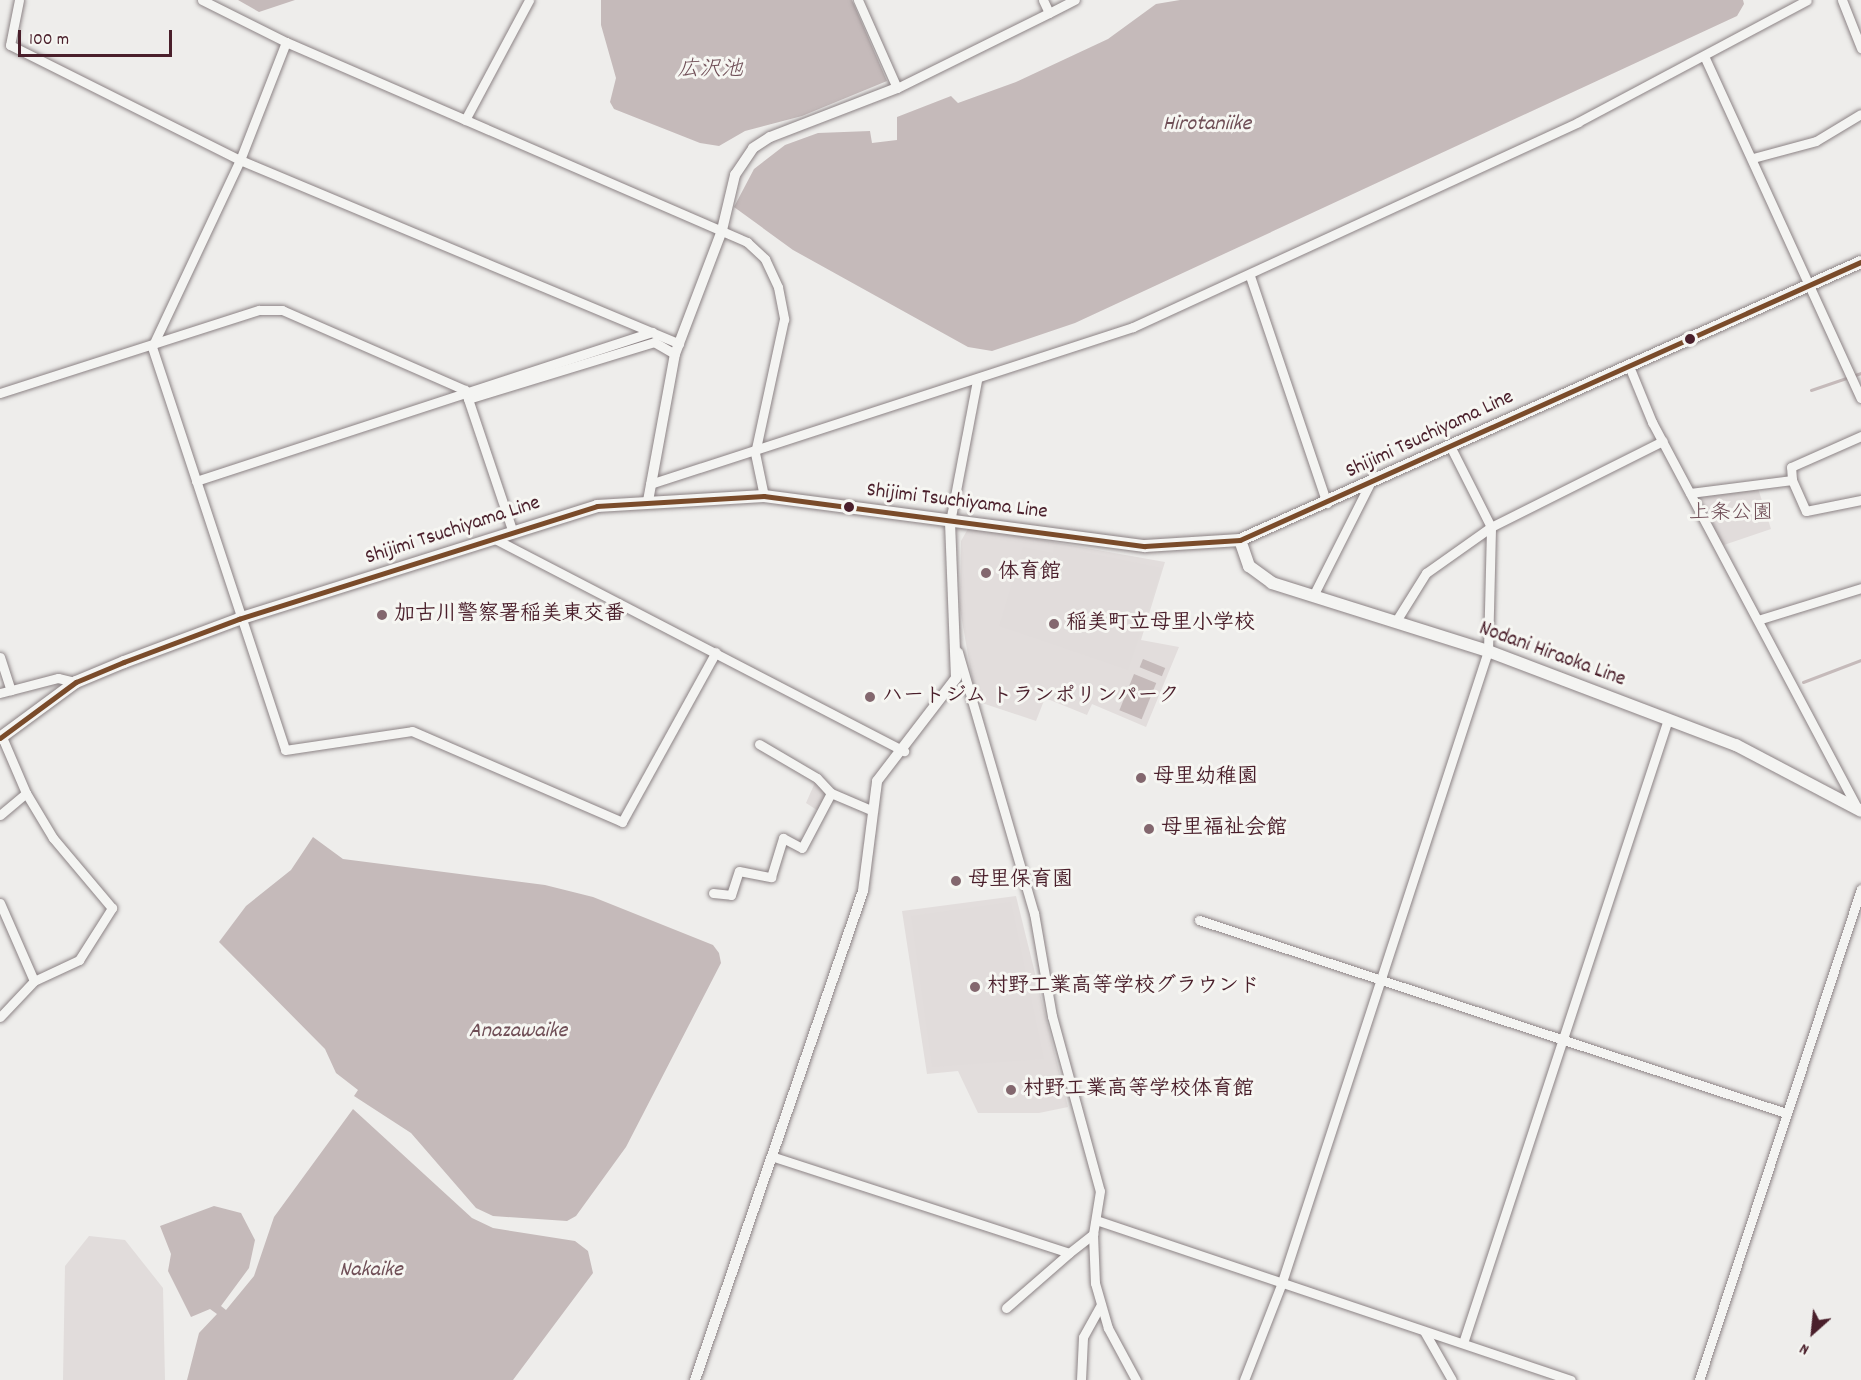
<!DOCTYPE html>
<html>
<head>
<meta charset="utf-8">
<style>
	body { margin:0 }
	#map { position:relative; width:1861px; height:1380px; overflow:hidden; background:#eeedeb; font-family:Dekko,"Klee One",sans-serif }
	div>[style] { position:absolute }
	.built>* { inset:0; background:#e2dddc }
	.green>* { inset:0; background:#e1dcdb }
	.water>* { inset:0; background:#c5baba; transform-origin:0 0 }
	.stream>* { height:3px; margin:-1.5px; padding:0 1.5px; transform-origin:1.5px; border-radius:1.5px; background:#c5baba }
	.roads { filter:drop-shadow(0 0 2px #8c8385) drop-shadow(0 0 2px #8c8385) }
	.minor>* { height:9px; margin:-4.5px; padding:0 4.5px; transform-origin:4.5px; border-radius:4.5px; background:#f4f4f2 }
	.tertiary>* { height:10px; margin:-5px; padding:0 5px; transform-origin:5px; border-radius:5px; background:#f4f4f2 }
	.secondary>* { height:12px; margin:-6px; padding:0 6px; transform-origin:6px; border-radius:6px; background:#f4f4f2 }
	.bus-1>* { height:4.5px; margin:-2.25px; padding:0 2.25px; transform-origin:2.25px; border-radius:2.25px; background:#7a4b2a }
	.dots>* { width:16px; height:16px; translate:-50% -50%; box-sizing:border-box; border:3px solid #f6f6f2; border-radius:50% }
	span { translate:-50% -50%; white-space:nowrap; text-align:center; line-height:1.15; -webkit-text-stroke:6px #f6f6f2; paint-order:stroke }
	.street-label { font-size:21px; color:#4a1f2b }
	.park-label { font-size:21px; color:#6d4b54 }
	.poi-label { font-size:21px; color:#4a1f2b; font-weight:700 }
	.left { translate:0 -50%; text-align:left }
	.water-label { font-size:22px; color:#6f4e56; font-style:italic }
	.north { position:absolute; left:1783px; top:1302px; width:60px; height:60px; -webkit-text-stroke:4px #f6f6f2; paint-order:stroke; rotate:207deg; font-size:16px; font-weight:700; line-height:24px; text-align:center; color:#4a1f2b }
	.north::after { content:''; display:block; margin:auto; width:21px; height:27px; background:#4a1f2b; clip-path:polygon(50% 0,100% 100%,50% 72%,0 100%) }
	.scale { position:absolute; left:18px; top:30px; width:154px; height:27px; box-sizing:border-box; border:3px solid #4a1f2b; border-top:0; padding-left:8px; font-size:18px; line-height:21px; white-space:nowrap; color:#4a1f2b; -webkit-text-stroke:4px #f6f6f2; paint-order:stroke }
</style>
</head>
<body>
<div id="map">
	<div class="built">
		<i style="clip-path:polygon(969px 527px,1165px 562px,1141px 640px,1179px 647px,1146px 727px,1092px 704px,1087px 715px,1045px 698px,1036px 721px,976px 701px,960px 609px,961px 541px)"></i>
		<i style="clip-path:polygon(1016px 896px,1068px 1107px,1039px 1113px,978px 1113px,958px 1071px,927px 1074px,902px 911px)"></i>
	</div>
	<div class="green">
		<i style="clip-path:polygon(1756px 482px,1771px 529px,1718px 547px,1690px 493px)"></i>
		<i style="clip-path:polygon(1054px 546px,1162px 568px,1128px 670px,999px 626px,1023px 547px,1053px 553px)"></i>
		<i style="clip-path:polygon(817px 778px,831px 793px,820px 812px,806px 803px)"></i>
		<i style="clip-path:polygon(1011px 902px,1044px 1059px,932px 1067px,911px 916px)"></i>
		<i style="clip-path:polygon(89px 1236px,125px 1240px,163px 1288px,165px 1380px,63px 1380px,65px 1266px)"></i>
	</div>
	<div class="water">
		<i style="clip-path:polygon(238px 0,295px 0,259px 12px)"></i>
		<i style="clip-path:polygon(601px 0,852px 0,887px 81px,802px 116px,745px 131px,719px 146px,700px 143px,614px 109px,610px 102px,616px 78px,601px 25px)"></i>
		<i style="clip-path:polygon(1180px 0,1743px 0,1744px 4px,1737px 16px,1075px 323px,992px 351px,968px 347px,793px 250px,734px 207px,754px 169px,785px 145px,818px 133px,870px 131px,872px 143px,897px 140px,897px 117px,951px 96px,958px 103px,1016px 82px,1108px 39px,1156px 4px)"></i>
		<i style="left:1143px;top:659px;width:24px;height:9px;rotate:22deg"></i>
		<i style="left:1134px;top:674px;width:24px;height:39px;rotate:22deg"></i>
		<i style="clip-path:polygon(313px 837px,343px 859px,545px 885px,593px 897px,713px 945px,719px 953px,721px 963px,626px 1147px,576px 1216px,567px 1221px,493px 1216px,476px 1208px,411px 1133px,354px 1096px,358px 1090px,336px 1073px,325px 1049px,219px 942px,246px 906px,291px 870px)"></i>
		<i style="clip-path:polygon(353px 1109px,472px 1218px,493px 1228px,575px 1241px,588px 1251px,593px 1273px,513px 1380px,187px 1380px,199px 1333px,217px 1314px,210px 1309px,191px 1317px,168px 1271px,171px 1254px,160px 1226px,214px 1206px,241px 1213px,255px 1240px,249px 1268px,221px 1306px,226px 1310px,254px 1276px,274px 1217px)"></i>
	</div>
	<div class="stream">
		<i style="left:1811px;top:390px;width:53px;rotate:-18.8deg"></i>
		<i style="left:1803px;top:682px;width:62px;rotate:-20.8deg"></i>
	</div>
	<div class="roads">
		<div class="minor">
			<i style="left:19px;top:0;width:46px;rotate:101.3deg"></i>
			<i style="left:10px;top:45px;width:257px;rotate:26.6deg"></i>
			<i style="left:240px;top:160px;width:476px;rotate:22.7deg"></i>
			<i style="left:202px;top:0;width:94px;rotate:26.6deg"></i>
			<i style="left:286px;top:42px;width:503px;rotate:23.45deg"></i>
			<i style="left:747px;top:242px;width:25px;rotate:43deg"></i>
			<i style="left:765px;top:259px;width:31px;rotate:65deg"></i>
			<i style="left:778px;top:287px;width:33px;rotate:79deg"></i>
			<i style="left:784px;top:319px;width:137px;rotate:102.2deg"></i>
			<i style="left:755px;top:453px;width:44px;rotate:78.2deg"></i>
			<i style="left:858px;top:0;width:96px;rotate:66.1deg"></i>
			<i style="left:897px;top:88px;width:169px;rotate:-26.3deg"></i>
			<i style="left:1043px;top:0;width:14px;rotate:65deg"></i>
			<i style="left:1049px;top:13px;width:29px;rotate:-27deg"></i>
			<i style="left:1842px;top:0;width:52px;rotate:68.4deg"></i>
			<i style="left:286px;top:42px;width:127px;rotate:111.3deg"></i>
			<i style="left:240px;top:160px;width:207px;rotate:115.2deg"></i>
			<i style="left:152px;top:347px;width:424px;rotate:71.7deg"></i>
			<i style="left:285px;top:750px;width:128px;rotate:-8.5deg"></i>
			<i style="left:412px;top:731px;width:229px;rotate:23.4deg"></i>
			<i style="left:622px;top:822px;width:194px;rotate:-61.1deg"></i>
			<i style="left:1705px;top:58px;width:374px;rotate:65.4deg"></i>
			<i style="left:465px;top:120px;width:136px;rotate:-61.9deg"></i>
			<i style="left:1753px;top:158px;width:65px;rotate:-15.1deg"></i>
			<i style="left:1816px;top:141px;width:52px;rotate:-31deg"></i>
			<i style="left:1250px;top:276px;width:240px;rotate:71.3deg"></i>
			<i style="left:1629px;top:366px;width:61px;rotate:67.7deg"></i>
			<i style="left:1652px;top:422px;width:437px;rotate:62deg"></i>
			<i style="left:0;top:393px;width:272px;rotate:-17.8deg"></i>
			<i style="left:259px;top:310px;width:23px"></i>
			<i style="left:282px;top:310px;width:200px;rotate:23.6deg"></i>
			<i style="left:465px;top:390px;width:151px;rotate:71.4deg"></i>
			<i style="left:468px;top:399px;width:195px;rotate:-17deg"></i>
			<i style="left:654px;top:342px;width:24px;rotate:30deg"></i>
			<i style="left:1792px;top:480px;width:13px;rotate:-94deg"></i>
			<i style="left:1791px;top:467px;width:77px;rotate:-23.9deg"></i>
			<i style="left:196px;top:481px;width:480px;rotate:-18.1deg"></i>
			<i style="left:650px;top:484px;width:508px;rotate:-18.01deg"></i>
			<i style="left:1133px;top:327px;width:490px;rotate:-24.7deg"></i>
			<i style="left:1578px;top:122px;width:259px;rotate:-28deg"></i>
			<i style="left:1690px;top:493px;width:103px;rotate:-7.3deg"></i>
			<i style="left:1792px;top:480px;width:34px;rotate:66deg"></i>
			<i style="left:1806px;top:511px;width:56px;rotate:-11.3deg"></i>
			<i style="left:950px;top:522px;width:144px;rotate:-79.2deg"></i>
			<i style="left:495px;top:539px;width:461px;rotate:27.4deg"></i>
			<i style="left:1313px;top:596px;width:124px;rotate:-63.2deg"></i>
			<i style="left:1761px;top:619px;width:105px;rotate:-17.2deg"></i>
			<i style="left:1396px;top:621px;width:57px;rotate:-58deg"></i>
			<i style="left:1426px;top:573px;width:80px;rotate:-35.3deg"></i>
			<i style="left:1491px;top:527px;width:192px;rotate:-26.6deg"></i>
			<i style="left:958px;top:652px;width:272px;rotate:73.8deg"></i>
			<i style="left:1034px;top:913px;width:105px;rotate:80.1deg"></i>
			<i style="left:1052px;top:1016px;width:181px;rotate:74.7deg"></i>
			<i style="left:1100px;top:1191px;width:44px;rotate:99.2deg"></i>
			<i style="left:1093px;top:1234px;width:49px;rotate:87.7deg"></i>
			<i style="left:1095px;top:1283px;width:47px;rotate:73.9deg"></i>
			<i style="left:1108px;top:1328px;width:59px;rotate:61.7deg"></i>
			<i style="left:0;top:657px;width:35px;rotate:72deg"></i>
			<i style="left:0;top:693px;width:60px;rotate:-14.5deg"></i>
			<i style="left:58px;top:678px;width:18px;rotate:13deg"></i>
			<i style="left:759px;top:744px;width:67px;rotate:30.4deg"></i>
			<i style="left:817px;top:778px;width:21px;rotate:47deg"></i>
			<i style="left:831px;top:793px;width:43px;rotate:23deg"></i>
			<i style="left:0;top:815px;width:34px;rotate:-40deg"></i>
			<i style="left:26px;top:793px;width:61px;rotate:-113.2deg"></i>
			<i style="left:713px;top:893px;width:18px;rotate:6deg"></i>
			<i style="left:731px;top:895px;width:25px;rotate:-72deg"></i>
			<i style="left:739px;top:871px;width:33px;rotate:11deg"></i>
			<i style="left:771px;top:877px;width:41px;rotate:-72.9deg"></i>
			<i style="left:783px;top:838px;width:21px;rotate:28deg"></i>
			<i style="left:802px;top:848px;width:62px;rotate:-62.2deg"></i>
			<i style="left:0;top:903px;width:85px;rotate:66.4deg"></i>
			<i style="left:1199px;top:920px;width:618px;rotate:18.2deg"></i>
			<i style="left:0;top:1017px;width:50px;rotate:-46.6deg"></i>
			<i style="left:34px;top:981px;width:50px;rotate:-25deg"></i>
			<i style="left:79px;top:960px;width:62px;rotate:-57.6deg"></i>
			<i style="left:112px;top:908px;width:92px;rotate:-130.1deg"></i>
			<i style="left:53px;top:838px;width:52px;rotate:-121deg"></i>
			<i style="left:771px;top:1156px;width:313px;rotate:18deg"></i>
			<i style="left:1069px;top:1253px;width:31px;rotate:-38deg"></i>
			<i style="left:1096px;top:1220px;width:501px;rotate:18.62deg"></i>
			<i style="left:1006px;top:1308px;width:84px;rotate:-41.1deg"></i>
			<i style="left:1424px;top:1331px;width:56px;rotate:60.3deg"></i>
			<i style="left:1463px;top:1343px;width:657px;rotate:-71.81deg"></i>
			<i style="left:1081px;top:1380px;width:43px;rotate:-87.3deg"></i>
			<i style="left:1083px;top:1337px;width:37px;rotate:-61deg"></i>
			<i style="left:1244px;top:1380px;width:102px;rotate:-68.7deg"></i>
			<i style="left:1281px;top:1285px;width:667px;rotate:-71.92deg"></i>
			<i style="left:1488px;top:651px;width:124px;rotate:-88.6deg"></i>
			<i style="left:1491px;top:527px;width:91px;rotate:-116.8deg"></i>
			<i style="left:1699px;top:1380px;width:517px;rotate:-71.74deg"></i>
		</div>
		<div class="tertiary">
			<i style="left:648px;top:501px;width:149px;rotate:-79.6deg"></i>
			<i style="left:675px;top:354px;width:133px;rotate:-69.2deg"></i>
			<i style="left:722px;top:230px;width:57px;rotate:-76.7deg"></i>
			<i style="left:735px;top:175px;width:32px;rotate:-56deg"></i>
			<i style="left:753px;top:148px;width:20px;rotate:-33deg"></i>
			<i style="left:770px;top:137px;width:136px;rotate:-21.1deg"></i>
			<i style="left:695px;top:1380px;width:517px;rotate:-71.04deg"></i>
			<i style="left:863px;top:891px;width:111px;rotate:-82.7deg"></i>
			<i style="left:877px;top:781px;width:130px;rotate:-52.5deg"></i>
			<i style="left:956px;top:678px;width:156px;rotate:-92.2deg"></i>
		</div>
		<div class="secondary">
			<i style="left:1240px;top:540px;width:28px;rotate:71deg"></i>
			<i style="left:1249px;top:566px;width:29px;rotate:36deg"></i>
			<i style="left:1272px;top:583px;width:226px;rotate:17.5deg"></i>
			<i style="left:1488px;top:651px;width:265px;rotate:20.8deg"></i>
			<i style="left:1736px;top:745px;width:141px;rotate:27.8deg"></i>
			<i style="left:0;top:738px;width:94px;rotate:-36.4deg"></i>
			<i style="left:76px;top:682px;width:52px;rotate:-22.6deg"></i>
			<i style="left:124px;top:662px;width:123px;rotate:-20.5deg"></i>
			<i style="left:239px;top:619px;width:375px;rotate:-17.5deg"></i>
			<i style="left:597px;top:506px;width:167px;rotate:-3.4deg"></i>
			<i style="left:764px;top:496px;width:384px;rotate:7.5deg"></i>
			<i style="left:1145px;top:546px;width:95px;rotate:-3.6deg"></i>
			<i style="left:1240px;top:540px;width:680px;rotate:-24.12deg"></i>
		</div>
	</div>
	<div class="bus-1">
		<i style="left:0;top:738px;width:94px;rotate:-36.4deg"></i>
		<i style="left:76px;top:682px;width:52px;rotate:-22.6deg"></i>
		<i style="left:124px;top:662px;width:123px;rotate:-20.5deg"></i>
		<i style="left:239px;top:619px;width:375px;rotate:-17.5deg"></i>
		<i style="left:597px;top:506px;width:167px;rotate:-3.4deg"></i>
		<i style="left:764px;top:496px;width:384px;rotate:7.5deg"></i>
		<i style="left:1145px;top:546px;width:95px;rotate:-3.6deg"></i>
		<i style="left:1240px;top:540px;width:680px;rotate:-24.12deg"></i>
	</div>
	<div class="dots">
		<i style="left:1690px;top:339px;background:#4a1f2b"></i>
		<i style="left:849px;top:507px;background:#4a1f2b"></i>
		<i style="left:986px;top:573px;background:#83676e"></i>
		<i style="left:382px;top:615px;background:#83676e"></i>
		<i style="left:1054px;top:624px;background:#83676e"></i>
		<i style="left:870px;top:697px;background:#83676e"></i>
		<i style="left:1141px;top:778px;background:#83676e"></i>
		<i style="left:1149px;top:829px;background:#83676e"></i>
		<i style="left:956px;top:881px;background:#83676e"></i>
		<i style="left:975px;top:987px;background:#83676e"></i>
		<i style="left:1011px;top:1090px;background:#83676e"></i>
	</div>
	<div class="street-label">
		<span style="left:1430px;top:435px;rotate:-25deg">Shijimi Tsuchiyama Line</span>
		<span style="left:957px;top:502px;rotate:7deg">Shijimi Tsuchiyama Line</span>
		<span style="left:453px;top:531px;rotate:-18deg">Shijimi Tsuchiyama Line</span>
		<span style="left:1552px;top:655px;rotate:20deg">Nodani Hiraoka Line</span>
	</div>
	<div class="park-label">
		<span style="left:1731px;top:514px">上条公園</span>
	</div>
	<div class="poi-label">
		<span class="left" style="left:998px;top:573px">体育館</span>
		<span class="left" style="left:394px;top:615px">加古川警察署稲美東交番</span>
		<span class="left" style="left:1066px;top:624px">稲美町立母里小学校</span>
		<span class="left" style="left:882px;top:697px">ハートジム トランポリンパーク</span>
		<span class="left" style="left:1153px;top:778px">母里幼稚園</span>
		<span class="left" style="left:1161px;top:829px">母里福祉会館</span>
		<span class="left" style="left:968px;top:881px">母里保育園</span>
		<span class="left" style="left:987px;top:987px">村野工業高等学校グラウンド</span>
		<span class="left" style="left:1023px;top:1090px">村野工業高等学校体育館</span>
	</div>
	<div class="water-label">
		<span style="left:710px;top:71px">広沢池</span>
		<span style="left:1207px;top:125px">Hirotaniike</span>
		<span style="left:518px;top:1032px">Anazawaike</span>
		<span style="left:371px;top:1271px">Nakaike</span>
	</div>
	<div class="north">N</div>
	<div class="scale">100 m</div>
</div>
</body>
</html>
